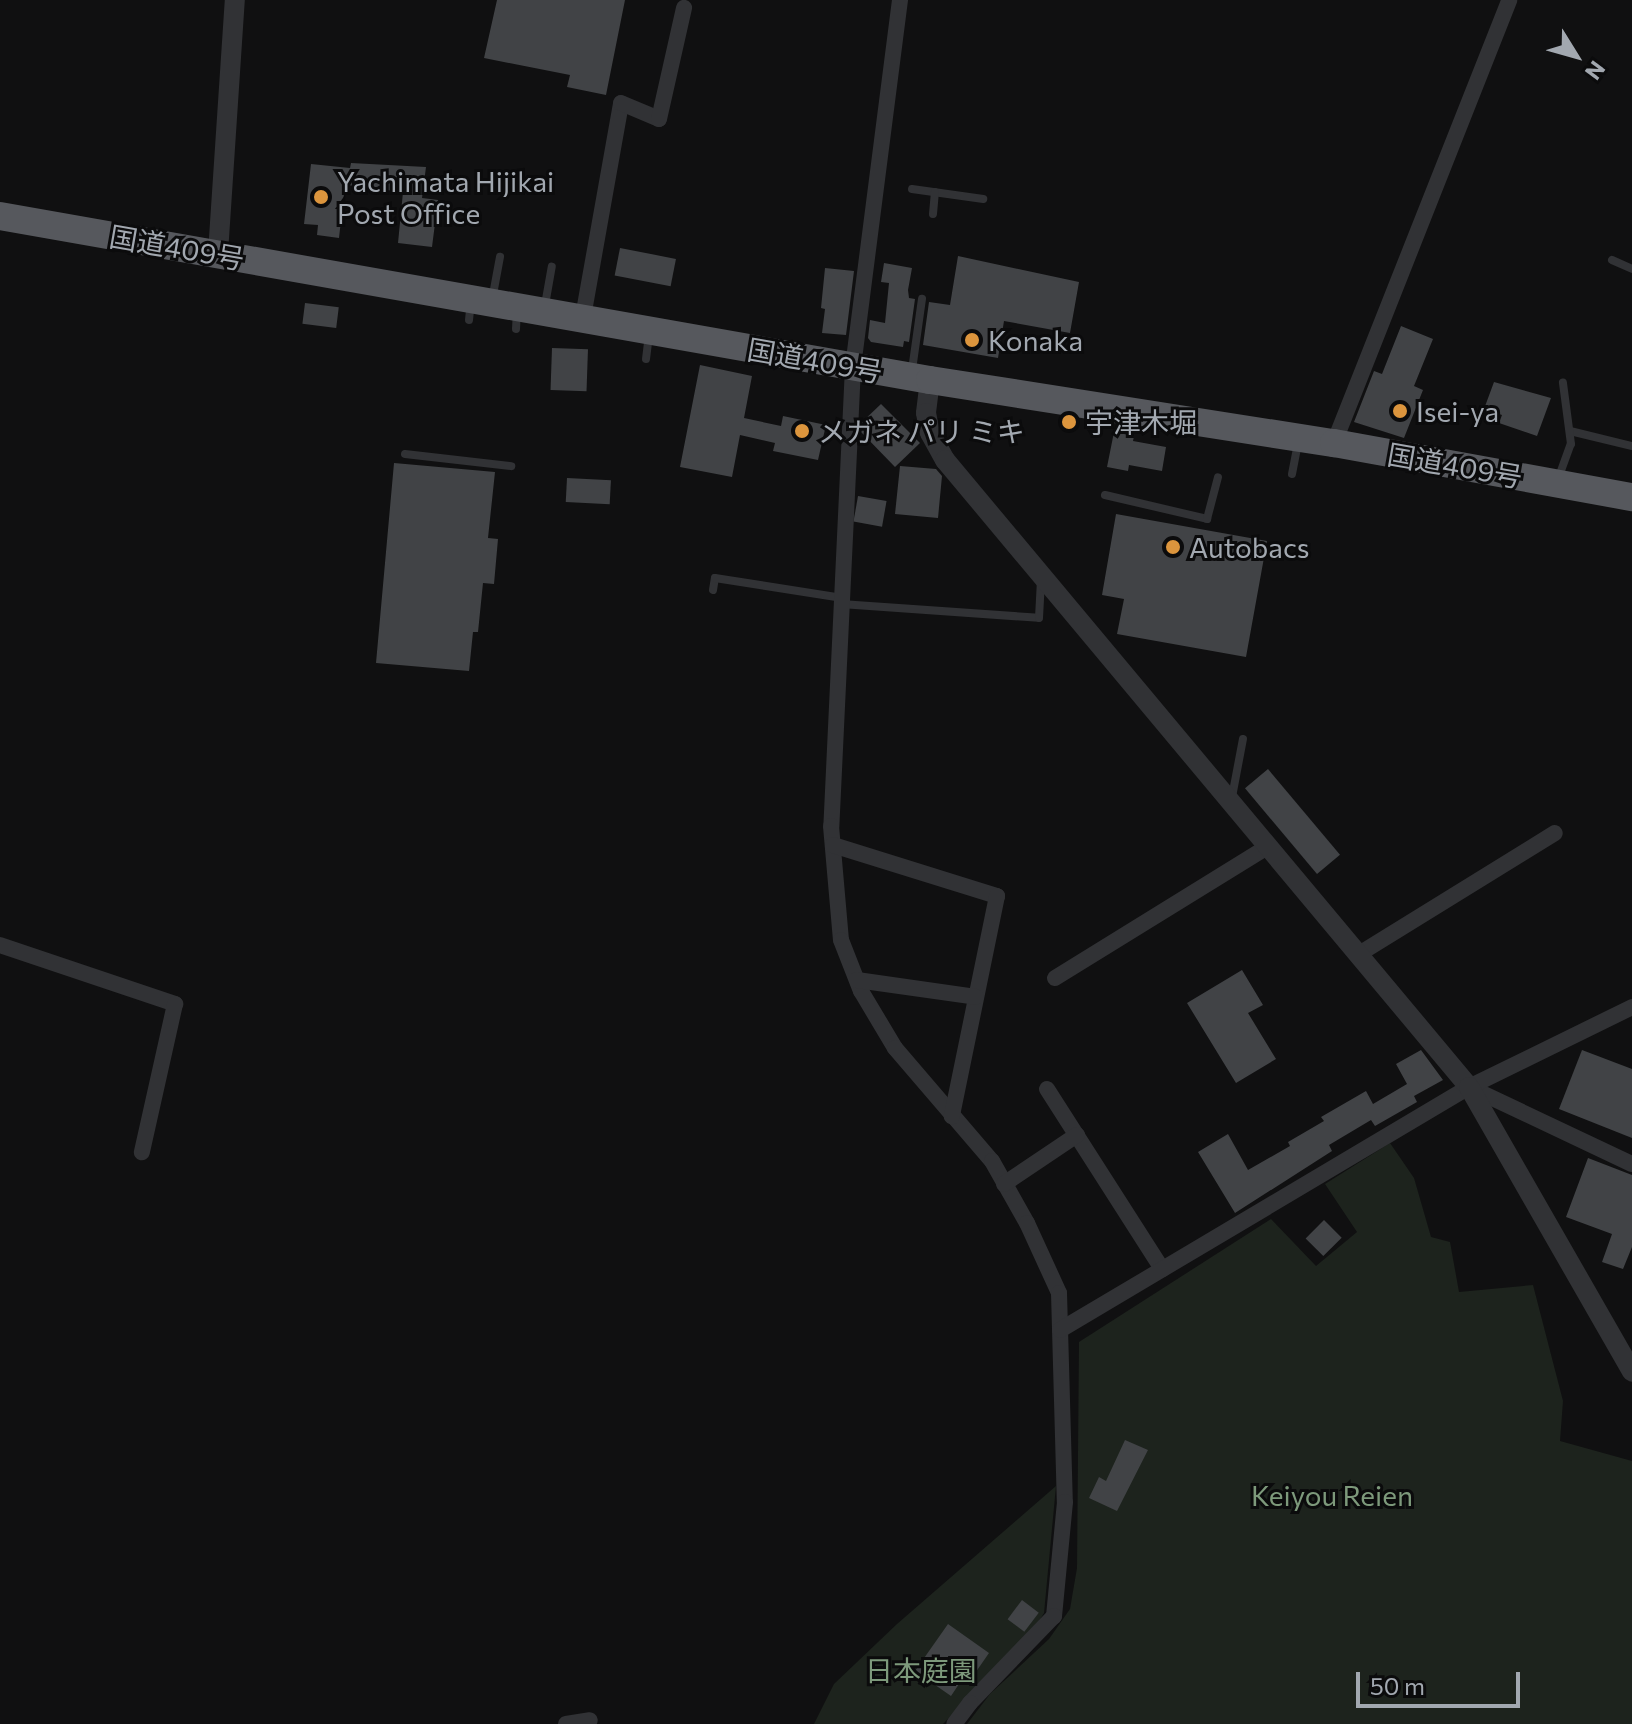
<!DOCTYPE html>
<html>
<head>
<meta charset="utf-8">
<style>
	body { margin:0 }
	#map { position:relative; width:1632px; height:1724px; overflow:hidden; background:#101011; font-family:Commissioner,"Noto Sans JP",sans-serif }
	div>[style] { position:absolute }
	.green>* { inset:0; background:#1d231d }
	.building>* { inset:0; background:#414346; transform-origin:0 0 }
	.service>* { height:8px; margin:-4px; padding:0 4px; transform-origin:4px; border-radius:4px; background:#313235 }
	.minor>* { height:16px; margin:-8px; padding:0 8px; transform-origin:8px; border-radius:8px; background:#313235 }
	.tertiary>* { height:20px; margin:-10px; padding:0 10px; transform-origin:10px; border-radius:10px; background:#313235 }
	.trunk>* { height:28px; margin:-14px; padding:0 14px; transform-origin:14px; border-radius:14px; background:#56585d }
	.dots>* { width:22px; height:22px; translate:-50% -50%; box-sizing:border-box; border:4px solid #0b0b0c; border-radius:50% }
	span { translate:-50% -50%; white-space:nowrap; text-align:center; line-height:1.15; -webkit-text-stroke:6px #0b0b0c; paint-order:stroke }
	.poi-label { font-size:28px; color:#a2a8b0 }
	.left { translate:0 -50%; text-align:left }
	.street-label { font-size:28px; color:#a2a8b0 }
	.park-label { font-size:28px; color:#7d997b }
	.north { position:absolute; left:1536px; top:16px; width:80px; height:80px; -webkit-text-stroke:6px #0b0b0c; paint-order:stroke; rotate:127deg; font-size:22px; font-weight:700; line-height:32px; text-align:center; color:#a2a8b0 }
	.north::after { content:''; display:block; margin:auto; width:28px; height:36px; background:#a2a8b0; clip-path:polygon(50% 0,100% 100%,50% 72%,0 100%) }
	.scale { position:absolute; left:1356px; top:1672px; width:164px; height:36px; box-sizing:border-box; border:4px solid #a2a8b0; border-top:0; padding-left:10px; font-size:24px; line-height:28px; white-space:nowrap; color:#a2a8b0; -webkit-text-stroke:6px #0b0b0c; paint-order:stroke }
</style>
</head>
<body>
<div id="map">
	<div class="green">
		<i style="clip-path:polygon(1390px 1143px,1414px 1178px,1431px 1237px,1450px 1242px,1459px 1292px,1533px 1285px,1563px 1401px,1560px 1441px,1632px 1461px,1632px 1724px,967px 1724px,990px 1694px,1049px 1639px,1070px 1609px,1077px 1568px,1079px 1342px,1271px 1219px,1316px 1266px,1357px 1232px,1325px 1184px)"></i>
		<i style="clip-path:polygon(1056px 1486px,1044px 1613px,1032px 1632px,943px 1724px,814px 1724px,834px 1684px,897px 1624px)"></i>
	</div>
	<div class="building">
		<i style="clip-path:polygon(497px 0,625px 0,606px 95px,567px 87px,570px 75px,484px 58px)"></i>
		<i style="clip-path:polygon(351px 163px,426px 167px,422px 198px,438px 200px,432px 247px,398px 243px,403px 192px,345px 185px,339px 238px,317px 235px,318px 225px,304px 224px,311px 164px,350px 168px)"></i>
		<i style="left:620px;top:248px;width:57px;height:28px;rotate:11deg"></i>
		<i style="clip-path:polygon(958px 256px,1079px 282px,1070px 333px,1004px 321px,998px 358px,923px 345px,929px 302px,950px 305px)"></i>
		<i style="clip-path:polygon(884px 263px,912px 268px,908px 290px,909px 298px,915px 299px,909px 342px,904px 341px,903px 347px,871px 342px,868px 338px,870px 320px,885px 323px,889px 283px,881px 282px)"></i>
		<i style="clip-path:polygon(825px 268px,854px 271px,846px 335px,822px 333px,825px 309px,821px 308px)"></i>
		<i style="left:305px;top:303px;width:34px;height:21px;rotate:7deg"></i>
		<i style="clip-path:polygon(1401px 326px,1433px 339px,1414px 386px,1423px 390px,1404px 438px,1354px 422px,1374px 371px,1382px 374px)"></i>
		<i style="left:552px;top:348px;width:36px;height:42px;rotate:2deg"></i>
		<i style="clip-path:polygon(700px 365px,752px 376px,744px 418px,781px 426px,783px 416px,826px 425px,818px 460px,773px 451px,775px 443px,740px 435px,732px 477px,680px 467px)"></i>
		<i style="clip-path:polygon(1494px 382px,1551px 398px,1537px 436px,1499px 423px,1502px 415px,1484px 409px)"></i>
		<i style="clip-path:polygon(881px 404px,920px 443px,895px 467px,861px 432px,861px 423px)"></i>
		<i style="clip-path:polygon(1114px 432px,1134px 436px,1133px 441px,1166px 447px,1162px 471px,1129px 465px,1128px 471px,1107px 467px)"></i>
		<i style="clip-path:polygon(394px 463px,495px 472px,488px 538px,498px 539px,494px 584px,483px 583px,478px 632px,473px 632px,469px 671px,376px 663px)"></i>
		<i style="clip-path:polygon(900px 466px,936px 469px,942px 476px,938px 518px,895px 514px)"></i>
		<i style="left:567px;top:478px;width:44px;height:24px;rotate:3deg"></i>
		<i style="left:858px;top:496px;width:29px;height:26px;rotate:10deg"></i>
		<i style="clip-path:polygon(1116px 514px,1267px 541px,1246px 657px,1117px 634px,1124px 599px,1102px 595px)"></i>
		<i style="left:1268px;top:769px;width:112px;height:30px;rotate:50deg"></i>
		<i style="clip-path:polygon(1242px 970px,1263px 1005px,1248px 1013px,1276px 1059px,1236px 1083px,1187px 1003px)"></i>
		<i style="clip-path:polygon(1421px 1050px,1443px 1080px,1414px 1096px,1417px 1102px,1375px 1126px,1371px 1120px,1329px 1145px,1332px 1151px,1235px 1213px,1198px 1152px,1228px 1134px,1248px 1170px,1290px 1146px,1288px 1142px,1324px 1121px,1321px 1117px,1366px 1091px,1373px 1104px,1407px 1084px,1396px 1064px)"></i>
		<i style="clip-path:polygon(1582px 1050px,1632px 1069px,1632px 1138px,1559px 1109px)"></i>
		<i style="clip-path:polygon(1588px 1158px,1632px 1175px,1632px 1247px,1623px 1269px,1602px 1262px,1612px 1234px,1566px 1217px)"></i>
		<i style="left:1324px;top:1220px;width:25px;height:26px;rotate:45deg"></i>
		<i style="clip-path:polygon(1125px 1440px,1148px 1450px,1117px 1511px,1089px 1498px,1099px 1477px,1106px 1481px)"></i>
		<i style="left:1022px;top:1600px;width:21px;height:24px;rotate:37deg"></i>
		<i style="clip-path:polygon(948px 1624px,989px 1653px,971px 1679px,965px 1675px,951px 1696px,915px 1671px)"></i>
	</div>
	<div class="service">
		<i style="left:912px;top:189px;width:72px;rotate:8deg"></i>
		<i style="left:933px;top:214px;width:22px;rotate:-85deg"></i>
		<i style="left:1612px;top:260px;width:22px;rotate:24deg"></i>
		<i style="left:492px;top:300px;width:44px;rotate:-79.5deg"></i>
		<i style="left:545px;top:305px;width:39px;rotate:-80deg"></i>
		<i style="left:469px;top:320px;width:18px;rotate:-84deg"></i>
		<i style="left:516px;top:329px;width:19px;rotate:-87deg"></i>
		<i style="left:646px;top:359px;width:25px;rotate:-83deg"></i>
		<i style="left:912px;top:370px;width:72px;rotate:-82deg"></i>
		<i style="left:1570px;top:431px;width:64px;rotate:13.6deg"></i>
		<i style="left:405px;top:454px;width:107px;rotate:6.5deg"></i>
		<i style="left:1292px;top:474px;width:33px;rotate:-79deg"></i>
		<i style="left:1558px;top:479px;width:37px;rotate:-70deg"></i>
		<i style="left:1571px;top:444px;width:62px;rotate:-97.5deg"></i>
		<i style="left:1105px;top:495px;width:105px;rotate:13.2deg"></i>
		<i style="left:1207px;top:519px;width:43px;rotate:-75.3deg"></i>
		<i style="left:713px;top:590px;width:12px;rotate:-81deg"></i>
		<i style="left:715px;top:578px;width:129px;rotate:8.9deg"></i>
		<i style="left:841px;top:604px;width:198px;rotate:4deg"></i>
		<i style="left:1039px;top:618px;width:36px;rotate:-87deg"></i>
		<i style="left:1232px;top:797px;width:59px;rotate:-79.3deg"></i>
	</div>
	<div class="minor">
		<i style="left:900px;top:0;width:370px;rotate:97.3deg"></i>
		<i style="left:853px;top:367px;width:460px;rotate:92.7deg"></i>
		<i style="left:831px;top:826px;width:114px;rotate:85deg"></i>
		<i style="left:841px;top:940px;width:55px;rotate:68.6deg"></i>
		<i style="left:861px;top:991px;width:66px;rotate:59.2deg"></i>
		<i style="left:895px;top:1048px;width:149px;rotate:49.4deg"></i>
		<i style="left:992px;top:1161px;width:71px;rotate:60.6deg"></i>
		<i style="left:1027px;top:1223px;width:77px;rotate:65.4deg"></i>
		<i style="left:1059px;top:1293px;width:209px;rotate:88.4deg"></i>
		<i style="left:1065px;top:1502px;width:115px;rotate:95.5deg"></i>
		<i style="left:1054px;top:1616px;width:121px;rotate:134deg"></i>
		<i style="left:970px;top:1703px;width:26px;rotate:127deg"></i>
		<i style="left:583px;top:317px;width:217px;rotate:-79.9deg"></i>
		<i style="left:621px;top:103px;width:41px;rotate:22.8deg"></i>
		<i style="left:659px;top:119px;width:114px;rotate:-77.3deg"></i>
		<i style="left:1334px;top:443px;width:476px;rotate:-68.4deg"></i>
		<i style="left:833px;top:845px;width:172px;rotate:17.3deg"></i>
		<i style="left:997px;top:896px;width:225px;rotate:101.6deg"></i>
		<i style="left:0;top:945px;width:185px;rotate:18.6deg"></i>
		<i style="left:175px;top:1004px;width:152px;rotate:102.6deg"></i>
		<i style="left:1359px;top:954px;width:230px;rotate:-31.7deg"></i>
		<i style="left:1055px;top:978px;width:251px;rotate:-31.7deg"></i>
		<i style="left:857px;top:980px;width:120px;rotate:8.1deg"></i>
		<i style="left:1469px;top:1087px;width:180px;rotate:25.3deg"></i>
		<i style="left:1047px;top:1089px;width:214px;rotate:57.4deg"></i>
		<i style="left:1004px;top:1184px;width:88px;rotate:-33.9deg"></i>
		<i style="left:1060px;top:1330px;width:476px;rotate:-30.7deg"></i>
		<i style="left:1469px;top:1087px;width:182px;rotate:-26.1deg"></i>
		<i style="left:566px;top:1724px;width:24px;rotate:-9deg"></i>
	</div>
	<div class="tertiary">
		<i style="left:218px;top:253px;width:254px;rotate:-86.2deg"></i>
		<i style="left:930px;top:380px;width:33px;rotate:97deg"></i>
		<i style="left:926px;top:413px;width:20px;rotate:79deg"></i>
		<i style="left:930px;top:433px;width:31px;rotate:61deg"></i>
		<i style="left:945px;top:460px;width:817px;rotate:50.11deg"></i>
		<i style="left:1469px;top:1087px;width:328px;rotate:60.2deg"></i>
	</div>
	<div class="trunk">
		<i style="left:0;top:216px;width:944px;rotate:10deg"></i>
		<i style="left:930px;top:380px;width:409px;rotate:8.9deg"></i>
		<i style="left:1334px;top:443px;width:303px;rotate:10.3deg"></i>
	</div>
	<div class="dots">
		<i style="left:321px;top:197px;background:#dc953d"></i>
		<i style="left:972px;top:340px;background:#dc953d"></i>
		<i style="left:1400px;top:411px;background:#dc953d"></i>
		<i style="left:1069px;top:422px;background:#dc953d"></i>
		<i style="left:802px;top:431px;background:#dc953d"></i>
		<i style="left:1173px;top:547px;background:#dc953d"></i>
	</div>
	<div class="poi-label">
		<span class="left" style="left:337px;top:197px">Yachimata Hijikai<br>Post Office</span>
		<span class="left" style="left:988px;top:340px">Konaka</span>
		<span class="left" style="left:1416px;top:411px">Isei-ya</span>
		<span class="left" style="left:1085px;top:422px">宇津木堀</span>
		<span class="left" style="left:818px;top:431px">メガネ パリ ミキ</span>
		<span class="left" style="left:1189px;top:547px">Autobacs</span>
	</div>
	<div class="street-label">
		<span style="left:177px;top:247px;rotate:10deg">国道409号</span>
		<span style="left:815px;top:360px;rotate:10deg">国道409号</span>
		<span style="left:1455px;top:465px;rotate:10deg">国道409号</span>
	</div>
	<div class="park-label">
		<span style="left:1332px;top:1495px">Keiyou Reien</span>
		<span style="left:921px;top:1670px">日本庭園</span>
	</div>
	<div class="north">N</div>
	<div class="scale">50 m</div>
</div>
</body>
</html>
